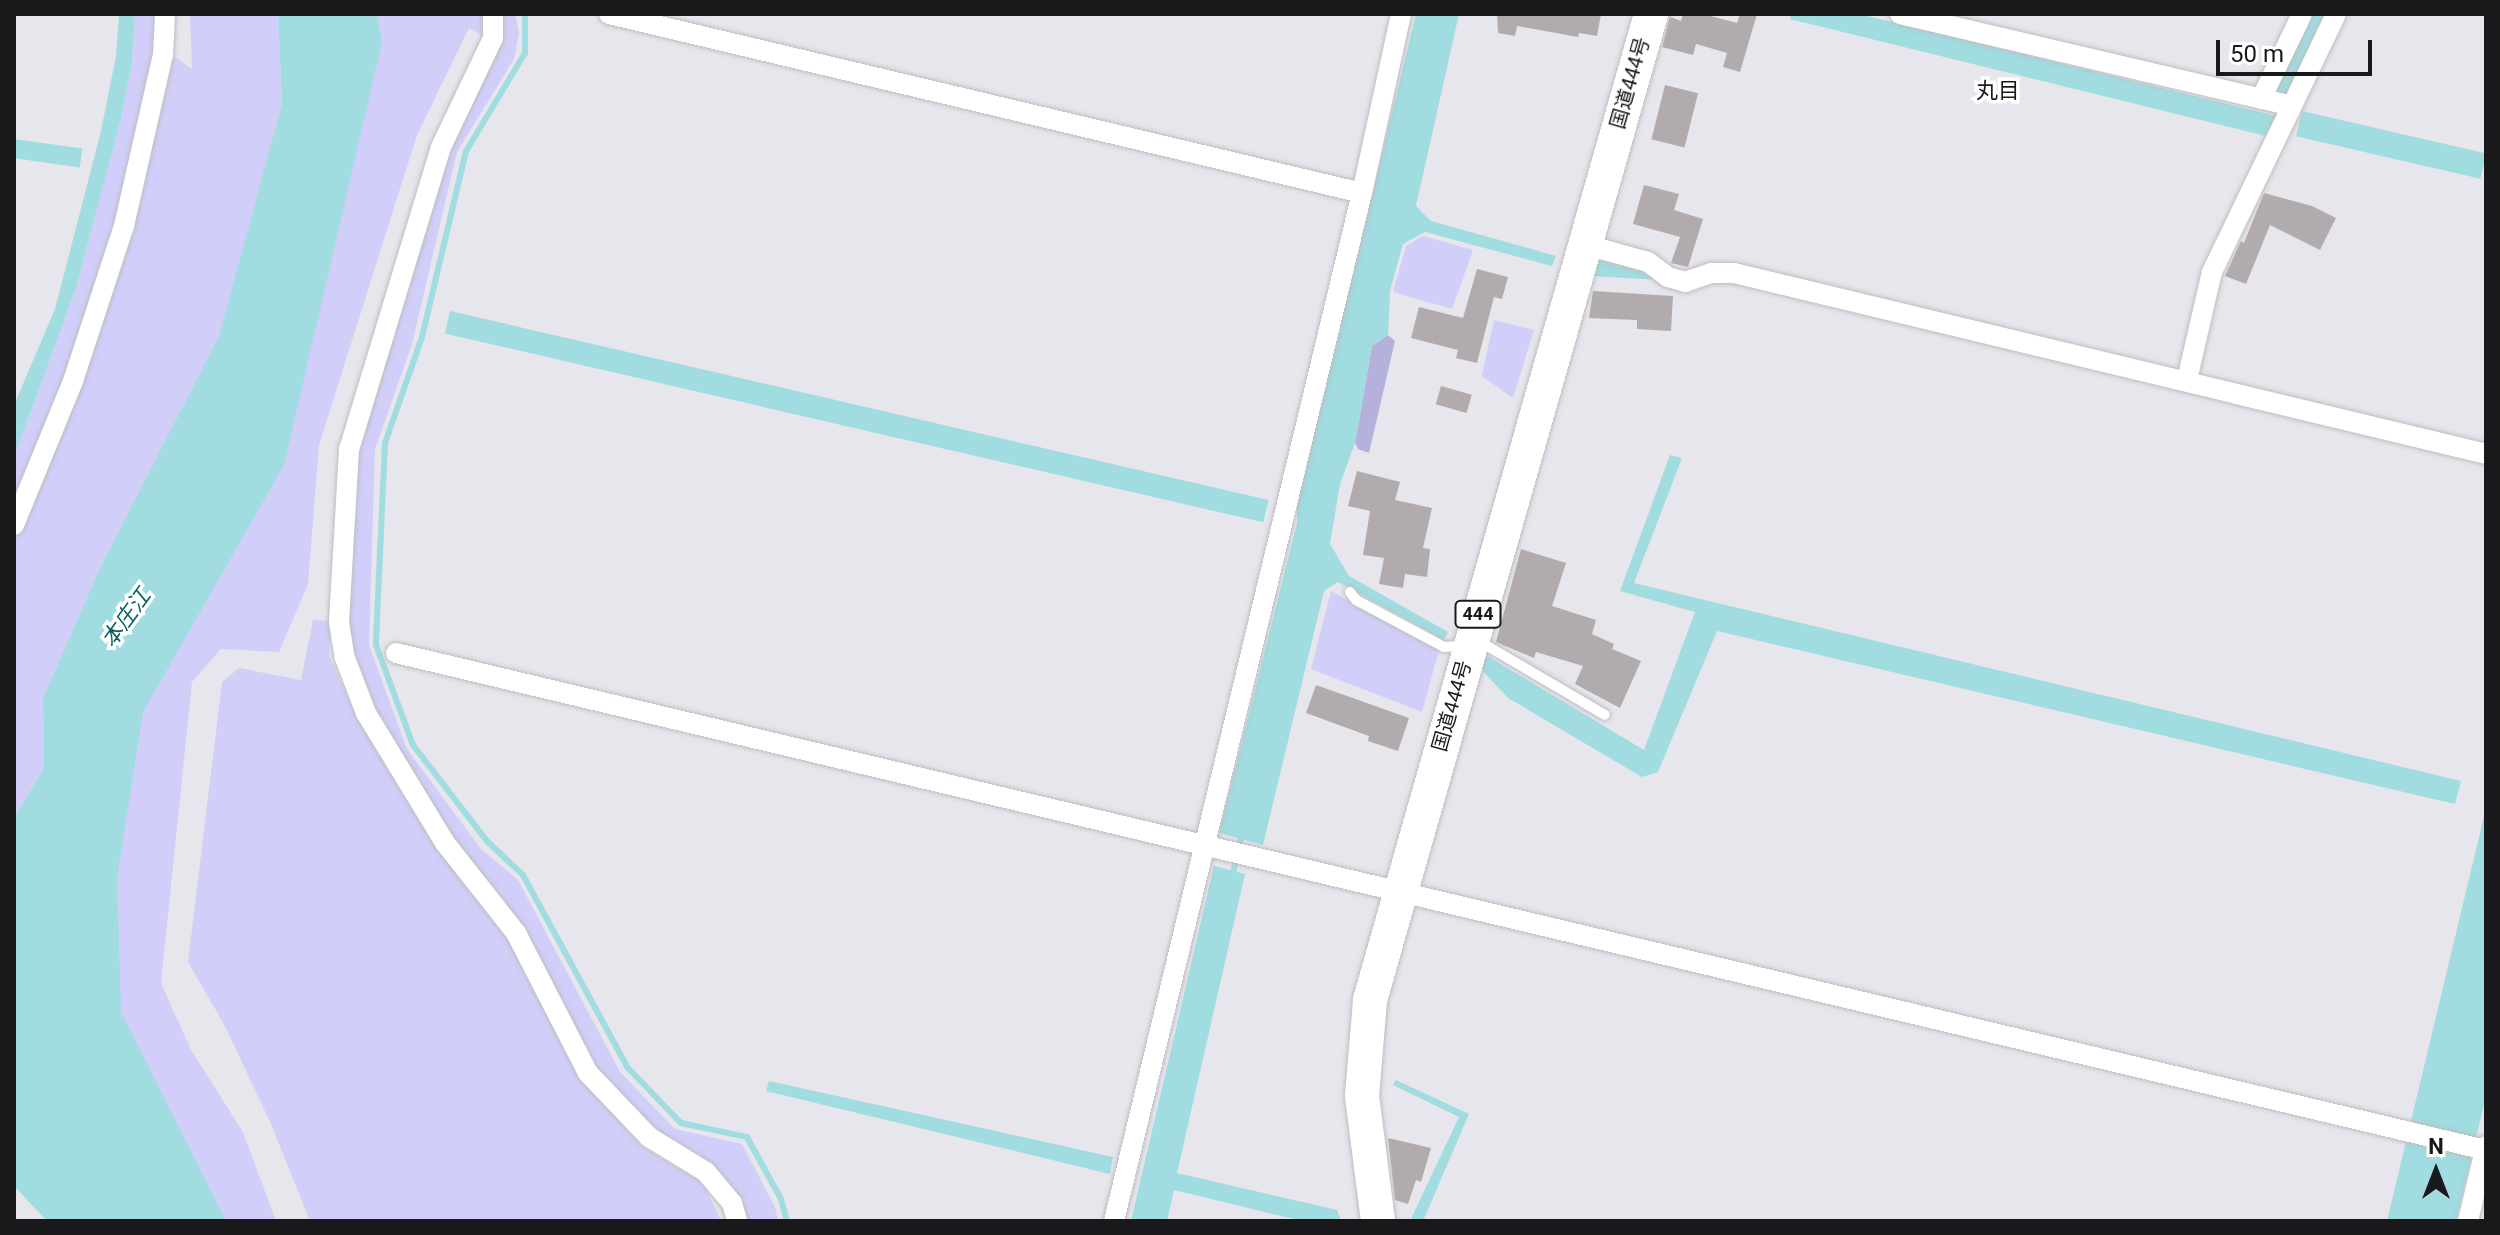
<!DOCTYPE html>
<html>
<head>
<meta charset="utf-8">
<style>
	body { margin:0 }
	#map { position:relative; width:2500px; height:1235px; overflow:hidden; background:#e6e6ec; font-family:Roboto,"Noto Sans JP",sans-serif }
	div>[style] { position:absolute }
	.green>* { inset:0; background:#d1cff9 }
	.forest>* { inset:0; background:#b4b1dd }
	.water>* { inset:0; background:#a0dce0; transform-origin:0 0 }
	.stream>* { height:6px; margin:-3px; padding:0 3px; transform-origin:3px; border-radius:3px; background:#a0dce0 }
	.building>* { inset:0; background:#b1abae; transform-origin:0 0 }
	.roads { filter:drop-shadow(0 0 2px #bdbdc2) drop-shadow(0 0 2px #bdbdc2) }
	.service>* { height:10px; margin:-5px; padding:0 5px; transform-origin:5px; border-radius:5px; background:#fff }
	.minor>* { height:20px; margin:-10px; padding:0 10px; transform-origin:10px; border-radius:10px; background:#fff }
	.trunk>* { height:34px; margin:-17px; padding:0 17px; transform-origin:17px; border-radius:17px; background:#fff }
	span { translate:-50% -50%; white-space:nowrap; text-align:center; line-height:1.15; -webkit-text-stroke:7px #fff; paint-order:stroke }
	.shield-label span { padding:2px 6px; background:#fff; border:2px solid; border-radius:6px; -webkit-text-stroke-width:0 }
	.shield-label { font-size:18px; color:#19191b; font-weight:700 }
	.street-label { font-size:20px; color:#19191b }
	.neighbourhood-label { font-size:22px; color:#19191b }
	.water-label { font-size:22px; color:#0b6165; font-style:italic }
	.frame { position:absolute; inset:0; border:16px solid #19191b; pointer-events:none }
	.north { position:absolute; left:2396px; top:1131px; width:80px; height:80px; -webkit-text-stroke:6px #fff; paint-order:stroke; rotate:0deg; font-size:22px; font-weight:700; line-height:32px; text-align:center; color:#19191b }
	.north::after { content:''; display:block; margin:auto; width:28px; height:36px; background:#19191b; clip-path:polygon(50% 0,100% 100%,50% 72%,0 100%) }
	.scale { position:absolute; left:2216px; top:40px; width:156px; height:36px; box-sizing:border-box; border:4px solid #19191b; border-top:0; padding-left:10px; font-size:24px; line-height:28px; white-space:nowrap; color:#19191b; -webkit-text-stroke:6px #fff; paint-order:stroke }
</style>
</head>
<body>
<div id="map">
	<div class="green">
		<i style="clip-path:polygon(135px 14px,174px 14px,172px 55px,192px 69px,190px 14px,278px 14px,282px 103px,219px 337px,100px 568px,43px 698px,44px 768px,14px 818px,14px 457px,76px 288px,121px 119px,132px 62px)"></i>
		<i style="clip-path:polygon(377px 14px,515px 14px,519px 33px,514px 59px,457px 152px,412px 344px,375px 449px,369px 645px,407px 749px,481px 849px,518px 880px,620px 1072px,675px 1129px,742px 1144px,775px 1207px,778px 1221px,747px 1221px,741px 1202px,652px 1133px,595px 1071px,504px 899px,447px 833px,371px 710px,349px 648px,347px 605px,356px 443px,447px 144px,487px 38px,469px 28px,417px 135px,319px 445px,308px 584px,279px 652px,221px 649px,192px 682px,161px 983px,191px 1050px,243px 1132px,276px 1221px,169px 1221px,112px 1133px,118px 697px,382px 42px)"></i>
		<i style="clip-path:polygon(1423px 236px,1473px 250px,1452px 309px,1393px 292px,1406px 246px)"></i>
		<i style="clip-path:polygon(1494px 320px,1534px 330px,1513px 398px,1482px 376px)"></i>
		<i style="clip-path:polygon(1331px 591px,1439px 650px,1422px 712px,1311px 669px)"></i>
		<i style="clip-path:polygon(313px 620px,331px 621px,329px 656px,355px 713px,434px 843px,505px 933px,577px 1073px,641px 1146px,703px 1183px,721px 1221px,310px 1221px,270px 1122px,225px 1026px,188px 962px,222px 682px,239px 668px,301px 680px)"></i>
	</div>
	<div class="forest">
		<i style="clip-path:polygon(1388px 335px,1395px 341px,1369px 453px,1358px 449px,1355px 443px,1372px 346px)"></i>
	</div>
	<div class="water">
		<i style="clip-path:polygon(119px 14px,135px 14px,132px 62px,121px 119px,76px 288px,14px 457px,14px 405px,55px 309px,101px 131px,116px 56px)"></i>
		<i style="clip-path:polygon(278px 14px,377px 14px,382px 42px,284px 465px,143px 712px,117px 878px,121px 1012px,226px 1221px,47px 1221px,14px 1186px,14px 818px,44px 768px,43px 698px,100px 568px,219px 336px,282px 103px)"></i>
		<i style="clip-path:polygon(1416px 14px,1459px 14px,1416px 206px,1431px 221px,1556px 256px,1552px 266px,1425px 232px,1403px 244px,1390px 291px,1388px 335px,1372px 346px,1355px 443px,1340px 484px,1330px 544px,1349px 576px,1448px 632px,1444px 640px,1338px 582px,1324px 591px,1263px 845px,1219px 833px,1297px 523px,1297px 503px)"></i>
		<i style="clip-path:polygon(1791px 14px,1859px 14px,2276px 116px,2266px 136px,1790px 19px)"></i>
		<i style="clip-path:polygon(2311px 14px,2324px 14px,2287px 94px,2279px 93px,2276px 88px)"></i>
		<i style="left:2302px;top:111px;width:189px;height:26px;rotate:13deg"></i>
		<i style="left:14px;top:139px;width:69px;height:19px;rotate:8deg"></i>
		<i style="clip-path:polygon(1596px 260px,1648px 270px,1659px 280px,1593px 276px)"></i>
		<i style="left:450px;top:311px;width:840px;height:23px;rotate:13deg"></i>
		<i style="clip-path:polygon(1670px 455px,1682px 458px,1634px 583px,2461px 781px,2455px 804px,1717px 631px,1658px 772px,1642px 777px,1508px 698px,1481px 669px,1484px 654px,1644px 750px,1695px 612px,1620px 591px)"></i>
		<i style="clip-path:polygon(2486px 808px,2486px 1096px,2456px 1221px,2387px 1221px)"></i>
		<i style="clip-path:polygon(1214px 866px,1245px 874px,1177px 1173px,1337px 1210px,1341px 1221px,1302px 1221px,1174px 1190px,1167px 1221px,1131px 1221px)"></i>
		<i style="clip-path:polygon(1396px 1080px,1469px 1114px,1423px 1221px,1410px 1221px,1459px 1117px,1393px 1085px)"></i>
		<i style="clip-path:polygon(769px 1081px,1113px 1157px,1110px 1174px,766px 1091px)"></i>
	</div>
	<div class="stream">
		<i style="left:525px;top:14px;width:39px;rotate:90deg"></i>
		<i style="left:525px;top:53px;width:114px;rotate:121deg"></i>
		<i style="left:466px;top:151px;width:191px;rotate:103.3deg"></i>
		<i style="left:422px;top:337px;width:112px;rotate:109.2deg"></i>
		<i style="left:385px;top:443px;width:202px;rotate:92.6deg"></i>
		<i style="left:376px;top:645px;width:107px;rotate:69.7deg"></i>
		<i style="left:413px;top:745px;width:121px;rotate:52.4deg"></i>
		<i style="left:487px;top:841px;width:50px;rotate:43.4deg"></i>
		<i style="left:523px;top:875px;width:220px;rotate:61.5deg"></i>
		<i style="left:628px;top:1068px;width:76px;rotate:46.1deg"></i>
		<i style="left:681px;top:1123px;width:67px;rotate:12deg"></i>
		<i style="left:747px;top:1137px;width:71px;rotate:61.3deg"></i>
		<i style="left:781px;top:1199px;width:23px;rotate:75deg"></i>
		<i style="left:1232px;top:878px;width:45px;rotate:-77.2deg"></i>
	</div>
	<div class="building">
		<i style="clip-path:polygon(1497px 14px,1601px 14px,1597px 36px,1579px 33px,1578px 37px,1517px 26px,1515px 36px,1498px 33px)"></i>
		<i style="clip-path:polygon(1683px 14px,1703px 14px,1737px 23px,1740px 14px,1757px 14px,1740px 72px,1723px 67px,1727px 53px,1696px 44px,1693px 55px,1662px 47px,1670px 17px,1681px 21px)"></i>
		<i style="left:1665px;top:85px;width:34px;height:56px;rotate:14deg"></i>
		<i style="clip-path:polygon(1644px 185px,1679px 194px,1674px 210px,1703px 219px,1688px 267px,1671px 263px,1680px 237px,1633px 224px)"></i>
		<i style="clip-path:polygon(2264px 193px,2312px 206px,2336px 218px,2320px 250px,2270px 225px,2246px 284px,2225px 276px,2241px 241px,2244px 243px)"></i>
		<i style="clip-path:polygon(1477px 269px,1508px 277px,1502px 299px,1494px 297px,1477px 363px,1456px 358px,1458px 350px,1411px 338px,1419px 307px,1463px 318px)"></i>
		<i style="clip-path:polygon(1593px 291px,1673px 296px,1671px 331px,1637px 329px,1637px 320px,1589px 318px)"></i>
		<i style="left:1441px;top:386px;width:32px;height:19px;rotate:16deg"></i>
		<i style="clip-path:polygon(1357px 471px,1400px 482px,1395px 500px,1432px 508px,1423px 548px,1430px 549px,1427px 577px,1405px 574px,1403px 588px,1379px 584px,1384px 558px,1363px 555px,1370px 511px,1348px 506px)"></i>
		<i style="clip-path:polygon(1521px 549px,1566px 563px,1552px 606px,1596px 620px,1592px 634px,1614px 644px,1612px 649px,1641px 661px,1620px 708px,1575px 684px,1583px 666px,1536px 652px,1534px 658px,1496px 642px)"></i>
		<i style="clip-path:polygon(1316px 685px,1409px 718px,1398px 751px,1368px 741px,1369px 736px,1306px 713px)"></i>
		<i style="clip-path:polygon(1388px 1138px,1431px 1148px,1421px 1182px,1416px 1180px,1408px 1204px,1395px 1200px)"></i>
	</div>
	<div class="roads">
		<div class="service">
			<i style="left:1350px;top:592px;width:10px;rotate:53deg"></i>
			<i style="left:1356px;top:600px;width:100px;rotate:28.1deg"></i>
			<i style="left:1444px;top:647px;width:40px;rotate:-4.3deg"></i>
			<i style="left:1484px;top:644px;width:140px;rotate:30.4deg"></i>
		</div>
		<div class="minor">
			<i style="left:493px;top:14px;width:24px;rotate:90deg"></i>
			<i style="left:493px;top:38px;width:121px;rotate:115.5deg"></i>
			<i style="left:441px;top:147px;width:316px;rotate:106.9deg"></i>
			<i style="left:349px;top:449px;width:173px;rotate:93.3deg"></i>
			<i style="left:339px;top:622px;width:36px;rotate:81deg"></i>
			<i style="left:345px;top:658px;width:59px;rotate:69.1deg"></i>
			<i style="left:366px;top:713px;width:152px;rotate:58.7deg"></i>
			<i style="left:445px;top:843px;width:115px;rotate:51.7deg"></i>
			<i style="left:516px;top:933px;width:157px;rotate:62.8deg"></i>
			<i style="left:588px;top:1073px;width:88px;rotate:46.4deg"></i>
			<i style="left:649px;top:1137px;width:67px;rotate:31.6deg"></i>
			<i style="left:706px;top:1172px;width:40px;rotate:50deg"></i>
			<i style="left:732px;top:1203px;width:19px;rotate:74deg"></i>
			<i style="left:609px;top:14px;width:774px;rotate:13.37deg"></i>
			<i style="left:1900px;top:14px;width:402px;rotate:13.2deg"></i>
			<i style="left:2261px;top:99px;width:94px;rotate:-64.2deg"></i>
			<i style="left:1583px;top:244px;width:67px;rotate:15.5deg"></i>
			<i style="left:1648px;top:262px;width:25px;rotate:37deg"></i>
			<i style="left:1668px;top:277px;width:18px;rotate:16deg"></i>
			<i style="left:1685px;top:282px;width:28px;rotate:-19deg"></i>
			<i style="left:1711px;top:273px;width:23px"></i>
			<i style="left:1734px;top:273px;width:773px;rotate:13.53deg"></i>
			<i style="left:2187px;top:380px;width:111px;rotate:-77deg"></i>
			<i style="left:2212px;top:272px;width:286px;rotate:-64.3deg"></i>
			<i style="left:14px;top:525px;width:156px;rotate:-67.7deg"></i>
			<i style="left:73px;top:381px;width:163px;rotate:-71.8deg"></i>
			<i style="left:124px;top:226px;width:175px;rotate:-77.2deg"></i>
			<i style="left:163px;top:55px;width:41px;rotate:-87.2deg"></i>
			<i style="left:396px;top:653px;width:2148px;rotate:13.38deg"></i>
			<i style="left:1114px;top:1221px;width:1057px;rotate:-76.44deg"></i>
			<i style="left:1362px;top:193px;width:183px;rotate:-77.7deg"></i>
			<i style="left:2468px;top:1221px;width:77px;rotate:-76.5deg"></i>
		</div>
		<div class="trunk">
			<i style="left:1378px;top:1221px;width:126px;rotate:-97.3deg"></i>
			<i style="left:1362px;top:1096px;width:96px;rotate:-85.2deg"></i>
			<i style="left:1370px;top:1000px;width:1025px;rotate:-74.09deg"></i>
		</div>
	</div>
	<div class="shield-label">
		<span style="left:1478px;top:614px">444</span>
	</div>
	<div class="street-label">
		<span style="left:1630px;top:83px;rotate:-74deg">国道444号</span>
		<span style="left:1452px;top:706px;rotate:-74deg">国道444号</span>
	</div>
	<div class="neighbourhood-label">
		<span style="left:1998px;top:91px">丸目</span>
	</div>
	<div class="water-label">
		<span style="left:126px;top:618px;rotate:-54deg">本庄江</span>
	</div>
	<div class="frame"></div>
	<div class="north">N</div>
	<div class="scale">50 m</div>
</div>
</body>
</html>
